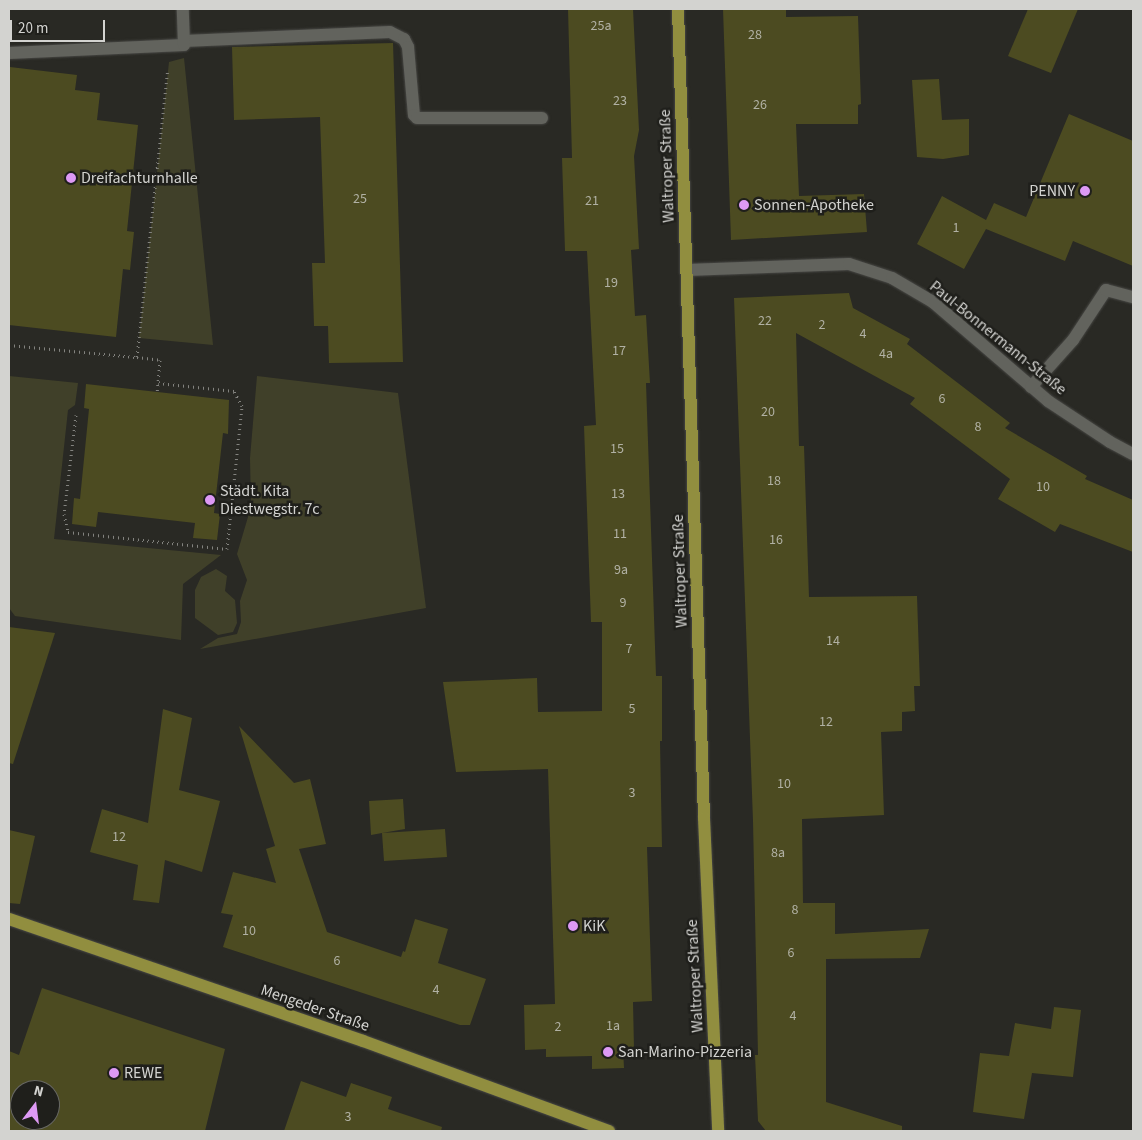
<!DOCTYPE html>
<html>
<head>
<meta charset="utf-8">
<style>
	body { margin:0 }
	#map { position:relative; width:1142px; height:1140px; overflow:hidden; background:#292924; font-family:"Source Sans 3",sans-serif }
	div>[style] { position:absolute }
	.green>* { inset:0; background:#404029 }
	.building>* { inset:0; background:#4c4b21 }
	.path>* { height:3px; margin-top:-1.5px; transform-origin:0; background:repeating-linear-gradient(90deg,#83837f 0 1px,transparent 0 5px) }
	.roads { filter:drop-shadow(0 0 1px #474744) drop-shadow(0 0 1px #474744) }
	.minor>* { height:12px; margin:-6px; padding:0 6px; transform-origin:6px; border-radius:6px; background:#62635d }
	.major>* { height:12px; margin:-6px; padding:0 6px; transform-origin:6px; border-radius:6px; background:#918e3f }
	.dots>* { width:14px; height:14px; translate:-50% -50%; box-sizing:border-box; border:2px solid #1f1f1b; border-radius:50% }
	span { translate:-50% -50%; white-space:nowrap; text-align:center; line-height:1.15; -webkit-text-stroke:5px #1f1f1b; paint-order:stroke }
	.number-label { font-size:14px; color:#b1b1a4 }
	.number-label span { -webkit-text-stroke-width:0 }
	.street-label { font-size:16px; color:#d3d3d0 }
	.poi-label { font-size:16px; color:#d3d3d0 }
	.left { translate:0 -50%; text-align:left }
	.right { translate:-100% -50%; text-align:right }
	.frame { position:absolute; inset:0; border:10px solid #d3d3d0; pointer-events:none }
	.north { position:absolute; left:10px; top:1080px; width:50px; height:50px; box-sizing:border-box; background:#1f1f1b; border:1px solid #676763; border-radius:50%; rotate:15deg; font-size:14px; font-weight:700; line-height:20px; text-align:center; color:#d3d3d0 }
	.north::after { content:''; display:block; margin:auto; width:18px; height:22px; background:#dd99f4; clip-path:polygon(50% 0,100% 100%,50% 72%,0 100%) }
	.scale { position:absolute; left:10px; top:20px; width:95px; height:22px; box-sizing:border-box; border:2px solid #d3d3d0; border-top:0; padding-left:6px; font-size:15px; line-height:18px; white-space:nowrap; color:#d3d3d0; -webkit-text-stroke:4px #1f1f1b; paint-order:stroke }
</style>
</head>
<body>
<div id="map">
	<div class="green">
		<i style="clip-path:polygon(184px 58px,213px 345px,139px 338px,169px 62px)"></i>
		<i style="clip-path:polygon(9px 376px,78px 383px,75px 405px,68px 410px,54px 539px,221px 555px,183px 584px,181px 640px,15px 616px,9px 608px)"></i>
		<i style="clip-path:polygon(257px 376px,398px 393px,426px 608px,200px 649px,218px 638px,237px 634px,241px 622px,240px 601px,247px 580px,237px 554px,251px 507px,250px 458px)"></i>
		<i style="clip-path:polygon(216px 569px,227px 576px,225px 591px,235px 600px,237px 623px,233px 632px,218px 635px,195px 618px,195px 590px,201px 577px)"></i>
	</div>
	<div class="building">
		<i style="clip-path:polygon(568px 9px,633px 9px,639px 130px,634px 156px,639px 249px,631px 250px,635px 316px,646px 315px,650px 383px,646px 383px,656px 676px,662px 676px,662px 741px,660px 741px,662px 847px,647px 847px,652px 1001px,633px 1002px,634px 1048px,623px 1048px,624px 1068px,592px 1069px,592px 1056px,546px 1057px,546px 1049px,525px 1050px,524px 1005px,555px 1004px,548px 769px,456px 772px,443px 682px,537px 678px,538px 712px,602px 711px,602px 622px,591px 622px,584px 426px,596px 425px,587px 251px,565px 251px,562px 158px,572px 158px)"></i>
		<i style="clip-path:polygon(723px 9px,786px 9px,786px 17px,858px 16px,861px 104px,858px 105px,858px 124px,796px 124px,799px 196px,864px 194px,867px 232px,731px 240px)"></i>
		<i style="clip-path:polygon(1028px 9px,1078px 9px,1051px 73px,1008px 56px)"></i>
		<i style="clip-path:polygon(393px 43px,403px 362px,329px 363px,328px 326px,314px 326px,312px 263px,325px 263px,320px 117px,234px 120px,232px 47px)"></i>
		<i style="clip-path:polygon(10px 67px,77px 75px,75px 90px,100px 93px,97px 120px,138px 125px,127px 231px,134px 232px,130px 270px,123px 269px,116px 337px,9px 325px)"></i>
		<i style="clip-path:polygon(939px 79px,942px 120px,969px 119px,969px 155px,943px 159px,917px 157px,912px 80px)"></i>
		<i style="clip-path:polygon(1069px 114px,1133px 141px,1133px 266px,1073px 241px,1065px 261px,986px 229px,964px 269px,917px 244px,942px 196px,986px 220px,994px 203px,1026px 217px)"></i>
		<i style="clip-path:polygon(849px 293px,853px 308px,910px 339px,907px 344px,1010px 423px,1005px 428px,1087px 476px,1085px 479px,1133px 500px,1133px 552px,1060px 524px,1055px 532px,998px 499px,1010px 479px,910px 404px,915px 398px,796px 333px,799px 446px,804px 446px,809px 597px,917px 596px,920px 686px,914px 686px,915px 711px,902px 712px,902px 731px,881px 732px,884px 815px,802px 819px,803px 903px,835px 903px,835px 934px,929px 929px,920px 958px,826px 959px,826px 1102px,902px 1126px,902px 1131px,766px 1131px,758px 1121px,755px 1055px,758px 1055px,753px 821px,734px 298px)"></i>
		<i style="clip-path:polygon(86px 384px,229px 400px,228px 434px,223px 433px,214px 513px,220px 514px,217px 540px,193px 538px,195px 523px,98px 512px,96px 527px,72px 524px,74px 498px,80px 499px,89px 409px,84px 408px)"></i>
		<i style="clip-path:polygon(9px 627px,55px 633px,13px 764px,9px 763px)"></i>
		<i style="clip-path:polygon(163px 709px,192px 718px,179px 790px,220px 801px,202px 872px,165px 860px,159px 903px,133px 900px,138px 865px,90px 852px,102px 809px,148px 823px)"></i>
		<i style="clip-path:polygon(239px 726px,294px 783px,310px 779px,326px 844px,299px 849px,327px 932px,401px 957px,403px 951px,405px 952px,415px 919px,448px 929px,438px 963px,486px 979px,470px 1025px,460px 1025px,223px 947px,233px 915px,221px 913px,233px 872px,276px 883px,266px 849px,275px 846px)"></i>
		<i style="clip-path:polygon(403px 799px,405px 829px,382px 833px,445px 829px,447px 857px,384px 861px,382px 833px,371px 835px,369px 801px)"></i>
		<i style="clip-path:polygon(9px 830px,35px 836px,20px 904px,9px 903px)"></i>
		<i style="clip-path:polygon(evenodd,42px 988px,225px 1049px,205px 1131px,9px 1131px,9px 1051px,19px 1055px,42px 988px,20px 1090px,50px 1090px,50px 1120px,20px 1120px,20px 1090px)"></i>
		<i style="clip-path:polygon(1054px 1007px,1081px 1010px,1073px 1077px,1032px 1073px,1024px 1119px,973px 1112px,980px 1053px,1009px 1056px,1015px 1023px,1051px 1029px)"></i>
		<i style="clip-path:polygon(301px 1081px,346px 1097px,351px 1083px,392px 1097px,388px 1109px,442px 1127px,441px 1131px,284px 1131px)"></i>
	</div>
	<div class="path">
		<i style="left:9px;top:345px;width:129px;rotate:5.4deg"></i>
		<i style="left:137px;top:357px;width:290px;rotate:-83.9deg"></i>
		<i style="left:137px;top:357px;width:23px;rotate:7deg"></i>
		<i style="left:160px;top:360px;width:32px;rotate:95deg"></i>
		<i style="left:76px;top:415px;width:100px;rotate:96.9deg"></i>
		<i style="left:64px;top:514px;width:18px;rotate:77deg"></i>
		<i style="left:68px;top:532px;width:160px;rotate:6.1deg"></i>
		<i style="left:227px;top:549px;width:144px;rotate:-84deg"></i>
		<i style="left:242px;top:406px;width:17px;rotate:-118deg"></i>
		<i style="left:234px;top:391px;width:76px;rotate:-174deg"></i>
	</div>
	<div class="roads">
		<div class="minor">
			<i style="left:184px;top:41px;width:206px;rotate:-2.5deg"></i>
			<i style="left:390px;top:32px;width:16px;rotate:27deg"></i>
			<i style="left:404px;top:39px;width:9px;rotate:63deg"></i>
			<i style="left:408px;top:47px;width:68px;rotate:85deg"></i>
			<i style="left:414px;top:115px;width:4px;rotate:45deg"></i>
			<i style="left:417px;top:118px;width:125px"></i>
			<i style="left:9px;top:53px;width:175px;rotate:-2.6deg"></i>
			<i style="left:184px;top:45px;width:36px;rotate:-92deg"></i>
			<i style="left:687px;top:270px;width:162px;rotate:-2.1deg"></i>
			<i style="left:849px;top:264px;width:45px;rotate:18deg"></i>
			<i style="left:892px;top:278px;width:48px;rotate:30.3deg"></i>
			<i style="left:933px;top:302px;width:152px;rotate:40.7deg"></i>
			<i style="left:1048px;top:401px;width:74px;rotate:33.5deg"></i>
			<i style="left:1110px;top:442px;width:26px;rotate:28deg"></i>
			<i style="left:1031px;top:387px;width:63px;rotate:-48.2deg"></i>
			<i style="left:1073px;top:340px;width:60px;rotate:-56.6deg"></i>
			<i style="left:1106px;top:290px;width:28px;rotate:15deg"></i>
		</div>
		<div class="major">
			<i style="left:678px;top:9px;width:809px;rotate:88.16deg"></i>
			<i style="left:704px;top:818px;width:313px;rotate:87.4deg"></i>
			<i style="left:9px;top:919px;width:374px;rotate:19deg"></i>
			<i style="left:363px;top:1041px;width:262px;rotate:20.1deg"></i>
		</div>
	</div>
	<div class="dots">
		<i style="left:71px;top:178px;background:#dd99f4"></i>
		<i style="left:1085px;top:191px;background:#dd99f4"></i>
		<i style="left:744px;top:205px;background:#dd99f4"></i>
		<i style="left:210px;top:500px;background:#dd99f4"></i>
		<i style="left:573px;top:926px;background:#dd99f4"></i>
		<i style="left:608px;top:1052px;background:#dd99f4"></i>
		<i style="left:114px;top:1073px;background:#dd99f4"></i>
	</div>
	<div class="number-label">
		<span style="left:601px;top:26px">25a</span>
		<span style="left:755px;top:35px">28</span>
		<span style="left:620px;top:101px">23</span>
		<span style="left:760px;top:105px">26</span>
		<span style="left:360px;top:199px">25</span>
		<span style="left:592px;top:201px">21</span>
		<span style="left:956px;top:228px">1</span>
		<span style="left:611px;top:283px">19</span>
		<span style="left:765px;top:321px">22</span>
		<span style="left:822px;top:325px">2</span>
		<span style="left:863px;top:334px">4</span>
		<span style="left:619px;top:351px">17</span>
		<span style="left:886px;top:354px">4a</span>
		<span style="left:942px;top:399px">6</span>
		<span style="left:768px;top:412px">20</span>
		<span style="left:978px;top:427px">8</span>
		<span style="left:617px;top:449px">15</span>
		<span style="left:774px;top:481px">18</span>
		<span style="left:1043px;top:487px">10</span>
		<span style="left:618px;top:494px">13</span>
		<span style="left:620px;top:534px">11</span>
		<span style="left:776px;top:540px">16</span>
		<span style="left:621px;top:570px">9a</span>
		<span style="left:623px;top:603px">9</span>
		<span style="left:833px;top:641px">14</span>
		<span style="left:629px;top:649px">7</span>
		<span style="left:632px;top:709px">5</span>
		<span style="left:826px;top:722px">12</span>
		<span style="left:784px;top:784px">10</span>
		<span style="left:632px;top:793px">3</span>
		<span style="left:119px;top:837px">12</span>
		<span style="left:778px;top:853px">8a</span>
		<span style="left:795px;top:910px">8</span>
		<span style="left:249px;top:931px">10</span>
		<span style="left:791px;top:953px">6</span>
		<span style="left:337px;top:961px">6</span>
		<span style="left:436px;top:990px">4</span>
		<span style="left:793px;top:1016px">4</span>
		<span style="left:613px;top:1026px">1a</span>
		<span style="left:558px;top:1027px">2</span>
		<span style="left:348px;top:1117px">3</span>
	</div>
	<div class="street-label">
		<span style="left:667px;top:166px;rotate:-92deg">Waltroper Straße</span>
		<span style="left:998px;top:338px;rotate:39deg">Paul-Bonnermann-Straße</span>
		<span style="left:680px;top:571px;rotate:-92deg">Waltroper Straße</span>
		<span style="left:695px;top:976px;rotate:-93deg">Waltroper Straße</span>
		<span style="left:315px;top:1008px;rotate:19deg">Mengeder Straße</span>
	</div>
	<div class="poi-label">
		<span class="left" style="left:81px;top:178px">Dreifachturnhalle</span>
		<span class="right" style="left:1075px;top:191px">PENNY</span>
		<span class="left" style="left:754px;top:205px">Sonnen-Apotheke</span>
		<span class="left" style="left:220px;top:500px">Städt. Kita<br>Diestwegstr. 7c</span>
		<span class="left" style="left:583px;top:926px">KiK</span>
		<span class="left" style="left:618px;top:1052px">San-Marino-Pizzeria</span>
		<span class="left" style="left:124px;top:1073px">REWE</span>
	</div>
	<div class="frame"></div>
	<div class="north">N</div>
	<div class="scale">20 m</div>
</div>
</body>
</html>
